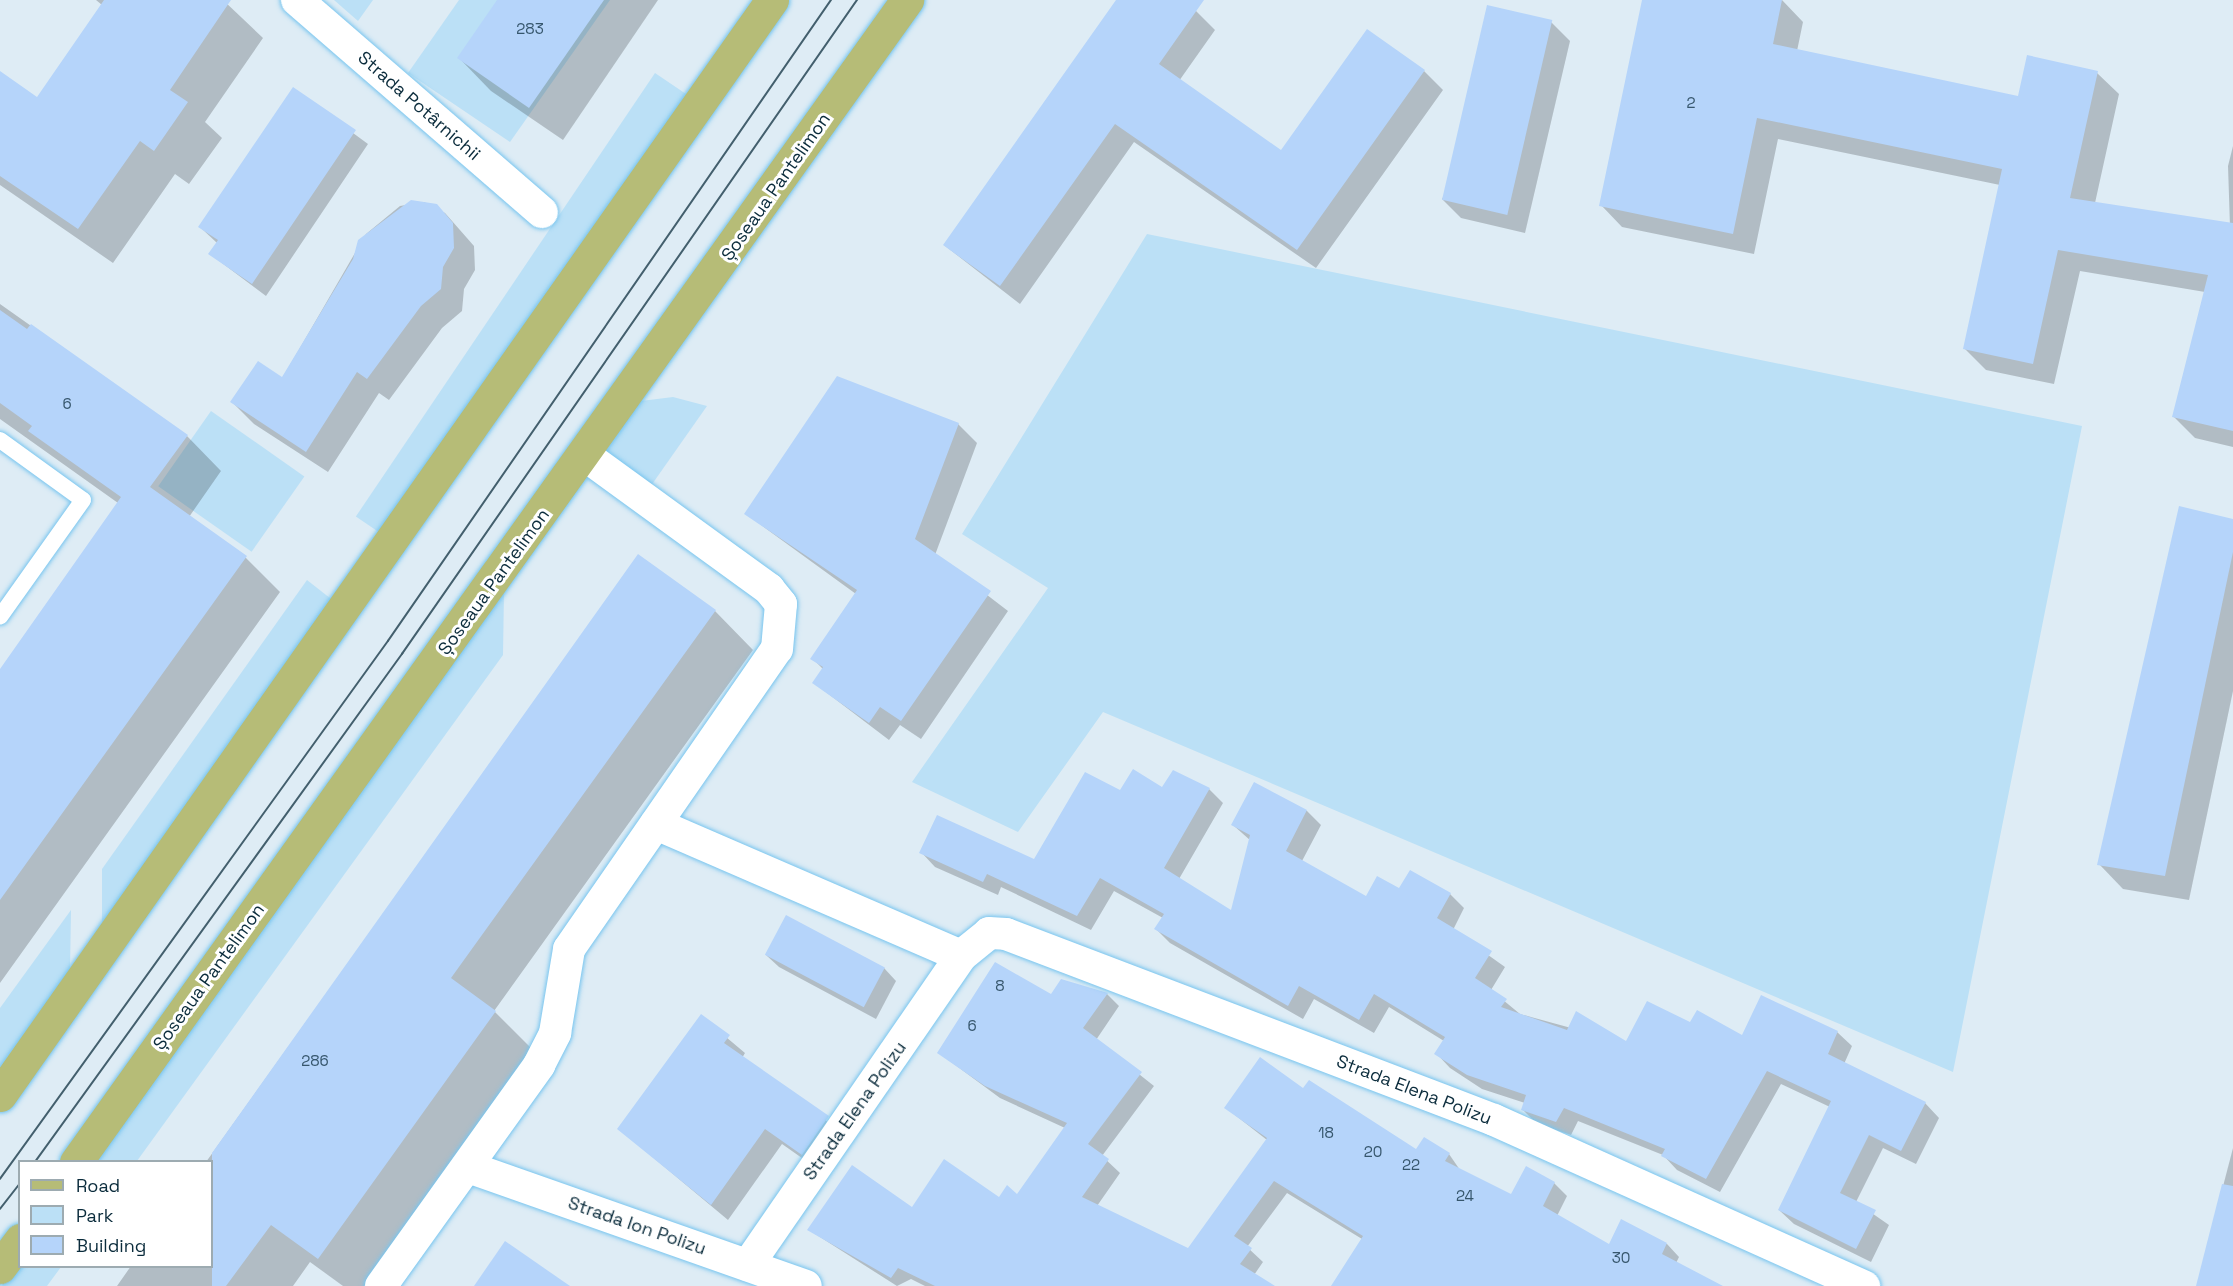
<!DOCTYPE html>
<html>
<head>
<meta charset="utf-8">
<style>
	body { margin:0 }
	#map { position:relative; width:2233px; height:1286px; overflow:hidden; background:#deecf5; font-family:"Space Grotesk",sans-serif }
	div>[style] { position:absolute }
	.green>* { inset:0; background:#bbe0f6; transform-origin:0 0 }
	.shadow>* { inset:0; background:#0003 }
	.building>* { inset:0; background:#b5d4fa; transform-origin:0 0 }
	.roads { filter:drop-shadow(0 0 2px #78c5ef) drop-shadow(0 0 2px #78c5ef) }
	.service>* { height:16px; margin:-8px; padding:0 8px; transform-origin:8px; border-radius:8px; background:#fff }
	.minor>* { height:32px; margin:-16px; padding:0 16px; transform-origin:16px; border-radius:16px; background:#fff }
	.primary>* { height:33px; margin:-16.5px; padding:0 16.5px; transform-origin:16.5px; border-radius:16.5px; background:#b6bc77 }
	.tram>* { height:1.5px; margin:-0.75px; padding:0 0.75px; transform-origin:0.75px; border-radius:0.75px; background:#435f6d }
	span { translate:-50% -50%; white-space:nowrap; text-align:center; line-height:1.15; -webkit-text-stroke:6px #fff; paint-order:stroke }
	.number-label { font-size:15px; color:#36566c }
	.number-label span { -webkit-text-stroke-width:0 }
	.street-label { font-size:18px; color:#0b2c3c }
	.legend { position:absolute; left:18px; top:1160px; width:195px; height:108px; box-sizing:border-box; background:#fff; border:2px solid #9dabb1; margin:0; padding:8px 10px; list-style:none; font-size:18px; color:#0b2c3c }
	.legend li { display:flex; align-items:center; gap:12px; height:30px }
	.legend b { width:30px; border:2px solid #9dabb1 }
</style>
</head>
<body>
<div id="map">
	<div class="green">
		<i style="clip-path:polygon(334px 0,373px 0,358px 21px)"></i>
		<i style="clip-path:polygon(459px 0,610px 0,510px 142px,408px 73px)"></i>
		<i style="left:655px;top:73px;width:45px;height:535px;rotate:34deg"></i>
		<i style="clip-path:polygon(1147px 234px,2082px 426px,1953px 1072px,1103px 712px,1018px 832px,912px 782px,1048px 588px,962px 534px)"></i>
		<i style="clip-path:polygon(673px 397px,707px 406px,648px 490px,598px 453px,641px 401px)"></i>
		<i style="left:211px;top:411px;width:114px;height:92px;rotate:35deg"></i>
		<i style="clip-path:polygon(307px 580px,335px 602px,102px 926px,102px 869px)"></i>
		<i style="clip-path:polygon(504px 590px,503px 655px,137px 1161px,92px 1162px)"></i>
		<i style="clip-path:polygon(71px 910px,70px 970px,0 1067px,0 1008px)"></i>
		<i style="clip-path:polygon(19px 1261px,20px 1266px,61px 1267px,47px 1286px,2px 1286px)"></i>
	</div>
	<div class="shadow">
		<i style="clip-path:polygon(96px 0,223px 0,263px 38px,205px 122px,222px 138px,189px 184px,175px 174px,113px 263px,0 185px,0 96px,38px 99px,102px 5px)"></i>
		<i style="clip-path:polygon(498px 0,658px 0,563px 140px,491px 91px,459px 58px)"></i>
		<i style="clip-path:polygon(1118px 0,1181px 0,1196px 11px,1215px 30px,1179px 81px,1282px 152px,1424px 71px,1443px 90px,1316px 268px,1134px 142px,1020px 304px,944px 245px)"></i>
		<i style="clip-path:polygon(1644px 0,1782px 0,1803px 22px,1797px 51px,2019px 98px,2097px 73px,2119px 94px,2095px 203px,2230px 227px,2228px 166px,2233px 146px,2233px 447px,2195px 438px,2174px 417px,2205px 292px,2080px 271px,2054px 384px,1986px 370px,1964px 348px,2000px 185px,1778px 139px,1754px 254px,1622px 227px,1601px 205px)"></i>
		<i style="clip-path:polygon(1551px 22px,1570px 41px,1525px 233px,1461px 218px,1442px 199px)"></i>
		<i style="clip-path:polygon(293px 89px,368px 144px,266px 296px,210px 254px,217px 243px,200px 227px)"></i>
		<i style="clip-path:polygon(424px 202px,445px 213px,474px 246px,475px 270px,464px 289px,462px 311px,442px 328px,389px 400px,379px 393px,328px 472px,254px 424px,232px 402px,282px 379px,366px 234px,400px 206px)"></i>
		<i style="clip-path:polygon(0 304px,187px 436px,221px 471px,189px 517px,246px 558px,280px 592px,0 983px,0 673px,118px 503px,0 419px)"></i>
		<i style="clip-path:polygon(958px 424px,977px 443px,935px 555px,1008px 611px,921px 739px,900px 725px,889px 740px,814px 683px,823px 669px,812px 658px,856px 594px,746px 514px)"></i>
		<i style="clip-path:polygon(2233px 521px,2233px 691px,2189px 900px,2123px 889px,2099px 864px)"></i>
		<i style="clip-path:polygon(639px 556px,715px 611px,753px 650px,494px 1011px,534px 1051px,364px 1286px,343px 1286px,310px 1262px,293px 1286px,117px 1286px,131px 1266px,212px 1266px,212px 1162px,206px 1162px)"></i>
		<i style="clip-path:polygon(1254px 784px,1307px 811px,1321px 825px,1302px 861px,1366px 898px,1400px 890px,1450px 894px,1464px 908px,1453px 930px,1505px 967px,1491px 990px,1520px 1014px,1626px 1043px,1691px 1024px,1743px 1038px,1837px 1032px,1852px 1046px,1844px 1064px,1925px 1103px,1939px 1118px,1916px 1164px,1883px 1148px,1856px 1202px,1889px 1225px,1871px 1262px,1794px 1224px,1779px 1210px,1830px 1107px,1781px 1084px,1720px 1192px,1677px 1170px,1663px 1155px,1578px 1121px,1571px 1135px,1537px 1124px,1523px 1110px,1525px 1103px,1482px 1089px,1450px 1068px,1436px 1053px,1444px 1041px,1389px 1007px,1374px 1033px,1314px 999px,1303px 1019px,1170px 943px,1156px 929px,1163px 918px,1114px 891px,1091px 930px,1001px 887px,998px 895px,935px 867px,921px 852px,1034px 861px,1120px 792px,1209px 789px,1223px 803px,1179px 879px,1232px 913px,1251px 841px,1233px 825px)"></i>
		<i style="clip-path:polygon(766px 955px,884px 968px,896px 981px,876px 1019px,779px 967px)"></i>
		<i style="clip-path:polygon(1107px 994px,1119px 1006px,1096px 1040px,1154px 1086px,1102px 1156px,1120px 1173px,1097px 1206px,1188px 1250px,1267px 1140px,1226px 1108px,1304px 1090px,1416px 1151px,1449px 1154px,1460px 1170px,1511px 1196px,1554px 1183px,1567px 1196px,1557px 1216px,1609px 1246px,1667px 1244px,1679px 1257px,1676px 1263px,1720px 1286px,1333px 1286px,1362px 1239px,1287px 1193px,1247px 1247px,1263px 1262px,1254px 1275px,1272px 1286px,925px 1286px,911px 1279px,897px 1286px,809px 1230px,912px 1209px,1018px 1196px,1065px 1128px,1000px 1098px,939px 1053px,1051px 997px)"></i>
		<i style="clip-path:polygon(701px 1016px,745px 1053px,742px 1058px,844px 1134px,819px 1170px,782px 1144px,728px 1220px,619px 1129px)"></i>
		<i style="clip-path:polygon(2233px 1148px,2233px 1286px,2197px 1286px)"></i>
	</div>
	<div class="building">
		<i style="clip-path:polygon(104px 0,231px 0,170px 90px,188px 102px,154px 151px,140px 141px,78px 229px,0 176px,0 71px,37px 97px)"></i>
		<i style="clip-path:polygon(497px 0,604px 0,529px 108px,457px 58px)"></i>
		<i style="clip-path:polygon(1116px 0,1204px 0,1159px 64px,1281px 150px,1367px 29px,1425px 70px,1297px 250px,1115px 124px,1000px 286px,943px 245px)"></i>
		<i style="clip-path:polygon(1642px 0,1782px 0,1773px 44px,2018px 96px,2027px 55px,2098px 71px,2070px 198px,2233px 223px,2233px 431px,2172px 417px,2208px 275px,2058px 250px,2033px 364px,1963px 349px,2002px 169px,1757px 118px,1733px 234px,1599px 206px)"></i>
		<i style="left:1487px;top:5px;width:67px;height:200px;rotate:13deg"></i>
		<i style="clip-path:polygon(293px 87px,356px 130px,252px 284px,208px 254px,218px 240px,198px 227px)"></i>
		<i style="clip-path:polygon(411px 200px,437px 204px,453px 223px,454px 248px,443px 267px,441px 289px,421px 306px,367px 379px,357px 372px,306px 452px,230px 402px,258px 361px,282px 377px,353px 259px,358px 240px)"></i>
		<i style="clip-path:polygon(0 310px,27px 329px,31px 324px,188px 435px,150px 487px,247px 556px,0 900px,0 669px,121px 497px,28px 431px,32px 426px,0 403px)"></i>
		<i style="clip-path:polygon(837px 376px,959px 423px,915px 539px,991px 591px,901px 721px,880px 707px,869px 723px,812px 683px,823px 667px,810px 659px,857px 590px,744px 514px)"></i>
		<i style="clip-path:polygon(2179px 506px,2233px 519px,2233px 552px,2165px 876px,2097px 865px)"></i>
		<i style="clip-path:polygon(638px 554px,716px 610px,451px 978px,496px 1011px,318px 1259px,271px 1225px,226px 1286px,212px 1286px,212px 1153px)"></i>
		<i style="clip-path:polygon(1133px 769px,1162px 787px,1173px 770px,1210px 788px,1164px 868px,1231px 910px,1250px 835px,1231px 825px,1254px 782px,1307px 810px,1286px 851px,1366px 896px,1377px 876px,1399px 888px,1410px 870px,1451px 893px,1437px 918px,1492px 951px,1475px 978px,1507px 999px,1501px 1007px,1567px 1030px,1576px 1011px,1626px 1041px,1647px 1001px,1690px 1022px,1697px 1010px,1742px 1035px,1761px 995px,1838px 1031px,1828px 1054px,1926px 1102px,1901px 1151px,1869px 1135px,1840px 1193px,1876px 1210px,1856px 1249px,1778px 1210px,1831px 1101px,1767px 1071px,1706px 1179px,1661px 1156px,1665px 1149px,1564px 1108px,1556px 1122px,1521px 1110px,1526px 1095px,1467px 1075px,1434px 1054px,1445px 1037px,1374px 994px,1359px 1020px,1299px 986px,1288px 1006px,1154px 929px,1164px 914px,1100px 878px,1077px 916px,987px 874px,983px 882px,919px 853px,937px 815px,1034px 859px,1085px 772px,1120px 790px)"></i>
		<i style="left:786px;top:915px;width:112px;height:45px;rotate:28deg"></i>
		<i style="clip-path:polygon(995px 962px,1051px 994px,1061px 979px,1108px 993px,1083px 1028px,1142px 1072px,1088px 1144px,1109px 1159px,1082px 1197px,1188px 1248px,1267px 1138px,1224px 1108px,1260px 1057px,1303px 1088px,1309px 1080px,1416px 1149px,1424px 1137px,1450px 1153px,1445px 1161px,1511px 1194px,1526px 1166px,1555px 1182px,1543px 1206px,1609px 1244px,1621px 1219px,1667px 1243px,1662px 1254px,1723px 1286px,1331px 1286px,1363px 1236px,1274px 1181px,1234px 1236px,1252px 1248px,1240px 1264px,1275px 1286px,935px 1286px,898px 1268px,891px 1278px,807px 1230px,852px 1165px,912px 1207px,944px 1159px,999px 1197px,1007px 1185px,1017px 1194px,1067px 1123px,985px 1086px,937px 1053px)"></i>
		<i style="clip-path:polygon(701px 1014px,730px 1035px,724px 1043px,829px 1116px,802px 1155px,765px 1129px,711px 1205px,617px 1129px)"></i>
		<i style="clip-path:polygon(2222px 1184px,2233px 1186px,2233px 1286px,2196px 1286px)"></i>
		<i style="clip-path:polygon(505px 1241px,570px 1286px,474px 1286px)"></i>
	</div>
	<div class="roads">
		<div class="service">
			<i style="left:0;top:440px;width:102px;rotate:35.9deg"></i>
			<i style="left:83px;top:500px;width:143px;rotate:125.4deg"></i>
		</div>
		<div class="minor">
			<i style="left:297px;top:0;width:324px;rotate:40.9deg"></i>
			<i style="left:656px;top:824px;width:332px;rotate:23.4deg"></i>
			<i style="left:468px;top:1167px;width:358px;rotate:19.4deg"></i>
			<i style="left:748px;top:1265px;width:375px;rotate:-55.4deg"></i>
			<i style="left:961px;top:956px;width:36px;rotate:-39deg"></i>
			<i style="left:989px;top:933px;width:17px;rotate:3deg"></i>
			<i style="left:1006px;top:934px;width:522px;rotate:20.86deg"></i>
			<i style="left:1494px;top:1120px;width:406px;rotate:24.2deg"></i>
			<i style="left:381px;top:1286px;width:272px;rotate:-54.4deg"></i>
			<i style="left:539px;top:1065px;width:36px;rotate:-63deg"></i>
			<i style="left:555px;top:1033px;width:85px;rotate:-80.5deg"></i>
			<i style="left:569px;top:949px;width:365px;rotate:-55.3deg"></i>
			<i style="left:777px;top:649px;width:45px;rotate:-84.9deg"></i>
			<i style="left:781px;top:604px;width:19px;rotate:-129deg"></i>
			<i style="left:769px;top:589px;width:226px;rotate:-144deg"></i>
		</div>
		<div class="primary">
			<i style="left:0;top:1095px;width:1340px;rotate:-54.82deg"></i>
			<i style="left:76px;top:1162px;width:1429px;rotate:-54.43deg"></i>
			<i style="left:0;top:1267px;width:34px;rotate:-53deg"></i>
		</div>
	</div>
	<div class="tram">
		<i style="left:35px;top:1162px;width:627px;rotate:-54.15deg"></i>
		<i style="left:402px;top:654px;width:797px;rotate:-55.17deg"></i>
		<i style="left:0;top:1179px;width:663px;rotate:-54.2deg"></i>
		<i style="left:388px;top:641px;width:779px;rotate:-55.35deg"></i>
		<i style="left:0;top:1209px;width:33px;rotate:-52deg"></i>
	</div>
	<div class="number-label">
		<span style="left:530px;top:29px">283</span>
		<span style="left:1691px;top:103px">2</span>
		<span style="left:67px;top:404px">6</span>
		<span style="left:1000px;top:986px">8</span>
		<span style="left:972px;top:1026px">6</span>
		<span style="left:315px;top:1061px">286</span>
		<span style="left:1326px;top:1133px">18</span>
		<span style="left:1373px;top:1152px">20</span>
		<span style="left:1411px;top:1165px">22</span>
		<span style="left:1465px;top:1196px">24</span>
		<span style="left:1621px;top:1258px">30</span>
	</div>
	<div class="street-label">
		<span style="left:419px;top:106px;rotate:41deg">Strada Potârnichii</span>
		<span style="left:776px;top:187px;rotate:-55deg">Șoseaua Pantelimon</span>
		<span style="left:494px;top:582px;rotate:-54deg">Șoseaua Pantelimon</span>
		<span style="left:209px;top:977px;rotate:-54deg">Șoseaua Pantelimon</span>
		<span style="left:1414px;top:1090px;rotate:21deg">Strada Elena Polizu</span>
		<span style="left:855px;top:1111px;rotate:-55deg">Strada Elena Polizu</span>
		<span style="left:637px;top:1226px;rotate:19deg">Strada Ion Polizu</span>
	</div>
	<ul class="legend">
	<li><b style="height:8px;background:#b6bc77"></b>Road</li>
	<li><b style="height:16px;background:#bbe0f6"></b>Park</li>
	<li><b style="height:16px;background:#b5d4fa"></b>Building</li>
	</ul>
</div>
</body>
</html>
